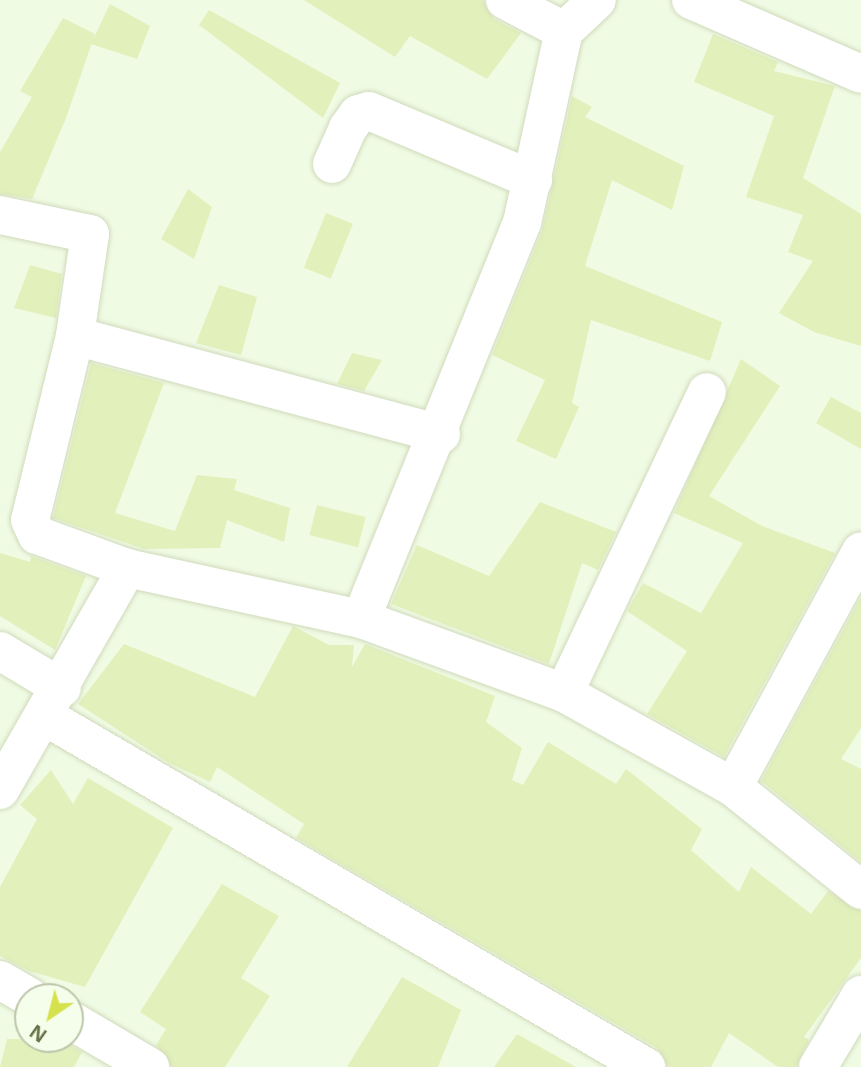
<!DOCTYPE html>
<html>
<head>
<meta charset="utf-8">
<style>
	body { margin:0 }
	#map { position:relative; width:861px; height:1067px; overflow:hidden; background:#f0fbe4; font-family:"Open Sans",sans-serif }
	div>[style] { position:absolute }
	.building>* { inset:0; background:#e2f0bc; transform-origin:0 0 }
	.roads { filter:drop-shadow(0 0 2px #d0dabb) drop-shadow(0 0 2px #d0dabb) }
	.street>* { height:38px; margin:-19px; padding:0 19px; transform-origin:19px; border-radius:19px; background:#fff }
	span { translate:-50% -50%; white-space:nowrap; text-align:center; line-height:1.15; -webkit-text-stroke:5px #f5feea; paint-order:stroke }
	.north { position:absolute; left:14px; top:983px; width:70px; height:70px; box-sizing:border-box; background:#f5feea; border:2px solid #bdc6aa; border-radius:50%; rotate:215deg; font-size:19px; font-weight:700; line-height:28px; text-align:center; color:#6a724a }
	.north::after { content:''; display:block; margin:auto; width:24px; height:32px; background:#d5e14d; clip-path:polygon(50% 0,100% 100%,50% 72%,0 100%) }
</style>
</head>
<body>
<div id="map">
	<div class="building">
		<i style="clip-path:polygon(304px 0,483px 0,494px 19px,521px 33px,487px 79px,410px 36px,395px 57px)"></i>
		<i style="clip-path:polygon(110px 4px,150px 26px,137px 59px,91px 44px)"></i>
		<i style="clip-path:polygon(209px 10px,340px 83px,323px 118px,199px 25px)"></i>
		<i style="clip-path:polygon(63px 18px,95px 34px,66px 118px,32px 199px,0 194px,0 152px,32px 97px,20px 91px)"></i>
		<i style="clip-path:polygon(713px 34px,778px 62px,774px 71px,835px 86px,803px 178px,861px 214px,861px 346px,814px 332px,779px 313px,813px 261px,788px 252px,803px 215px,746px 197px,774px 116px,694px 82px)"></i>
		<i style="clip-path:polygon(572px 96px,592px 107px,585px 117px,684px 166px,672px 210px,612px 180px,585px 266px,722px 322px,710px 361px,591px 320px,572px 403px,579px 407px,556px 459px,516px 441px,545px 380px,492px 355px,542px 231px)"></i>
		<i style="clip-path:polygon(188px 189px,212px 207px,194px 259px,161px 239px)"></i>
		<i style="left:326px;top:213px;width:29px;height:59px;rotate:22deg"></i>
		<i style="clip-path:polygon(30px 265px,62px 274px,56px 318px,14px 308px)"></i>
		<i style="clip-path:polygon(219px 285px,257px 297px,241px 355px,196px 343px)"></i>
		<i style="clip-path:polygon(352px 353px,382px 360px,364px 391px,337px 384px)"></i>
		<i style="clip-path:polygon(741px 359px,780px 386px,709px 496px,762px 526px,835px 553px,724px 757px,647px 714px,687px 651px,627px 611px,643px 583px,701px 613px,743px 543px,674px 513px)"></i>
		<i style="clip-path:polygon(91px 363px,164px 383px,115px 513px,175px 531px,197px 475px,237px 479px,234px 490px,290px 508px,284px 542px,227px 520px,220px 548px,144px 549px,53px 518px)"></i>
		<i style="clip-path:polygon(831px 397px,861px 413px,861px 449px,816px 423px)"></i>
		<i style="clip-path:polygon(540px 502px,616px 532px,598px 570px,582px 563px,549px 664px,391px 604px,417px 545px,489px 576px)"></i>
		<i style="left:317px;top:505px;width:50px;height:31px;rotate:14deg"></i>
		<i style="clip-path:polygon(0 553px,30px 562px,31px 556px,86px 576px,55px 650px,0 616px)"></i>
		<i style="clip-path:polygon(861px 597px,861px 728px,841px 759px,861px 769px,861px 862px,761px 781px)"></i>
		<i style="clip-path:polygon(293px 626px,329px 645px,354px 645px,352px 667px,365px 644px,495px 696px,486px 722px,522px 748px,512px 780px,523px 785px,548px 742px,616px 784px,626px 769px,702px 829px,691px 850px,739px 892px,751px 867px,811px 914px,828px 891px,861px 911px,861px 958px,804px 1037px,809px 1040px,796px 1067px,778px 1067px,729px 1033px,711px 1067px,668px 1067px,657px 1048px,296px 838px,304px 824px,217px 767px,210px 782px,169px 763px,78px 704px,124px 644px,255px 697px)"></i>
		<i style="clip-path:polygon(51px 770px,73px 804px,88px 778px,173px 828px,85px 987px,29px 971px,0 956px,0 887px,37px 819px,20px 805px)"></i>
		<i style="clip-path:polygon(222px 884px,279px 916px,241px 978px,270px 996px,225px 1067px,172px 1067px,156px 1045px,166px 1029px,140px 1012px)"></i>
		<i style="clip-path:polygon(402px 977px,461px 1010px,438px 1067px,347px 1067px)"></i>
		<i style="clip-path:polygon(517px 1034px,576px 1067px,494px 1067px)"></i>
		<i style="clip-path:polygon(7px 1039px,59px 1039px,82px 1052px,74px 1067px,0 1067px)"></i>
	</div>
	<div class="roads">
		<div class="street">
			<i style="left:505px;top:0;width:67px;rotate:27.7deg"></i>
			<i style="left:691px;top:0;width:185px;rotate:23.5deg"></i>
			<i style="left:332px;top:164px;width:39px;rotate:-66deg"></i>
			<i style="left:348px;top:128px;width:17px;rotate:-54deg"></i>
			<i style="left:358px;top:114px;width:11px;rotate:-15deg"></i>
			<i style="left:369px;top:111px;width:178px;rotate:22.8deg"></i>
			<i style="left:0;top:215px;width:92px;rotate:11.9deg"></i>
			<i style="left:90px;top:234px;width:103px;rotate:98.4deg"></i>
			<i style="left:75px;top:336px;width:189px;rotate:103.7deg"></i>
			<i style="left:30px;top:520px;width:17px;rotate:65deg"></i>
			<i style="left:37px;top:535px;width:96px;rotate:20.1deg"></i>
			<i style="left:127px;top:568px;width:239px;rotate:12.3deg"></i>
			<i style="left:361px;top:619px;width:216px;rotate:20deg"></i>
			<i style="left:564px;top:693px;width:193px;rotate:29.1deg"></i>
			<i style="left:733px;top:787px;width:164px;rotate:38.8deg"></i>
			<i style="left:75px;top:336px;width:379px;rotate:15deg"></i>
			<i style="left:361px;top:619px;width:427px;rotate:-67.9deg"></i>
			<i style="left:522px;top:223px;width:197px;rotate:-77.7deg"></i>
			<i style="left:564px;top:31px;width:45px;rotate:-43.2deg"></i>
			<i style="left:0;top:651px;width:72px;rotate:30.8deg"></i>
			<i style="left:564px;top:693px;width:333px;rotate:-64.6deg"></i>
			<i style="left:46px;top:717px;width:695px;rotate:30.26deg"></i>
			<i style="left:733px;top:787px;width:268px;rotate:-61.5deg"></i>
			<i style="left:0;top:790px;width:256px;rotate:-60.2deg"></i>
			<i style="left:0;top:980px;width:34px;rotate:30deg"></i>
			<i style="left:70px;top:1020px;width:93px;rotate:30.4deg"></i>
			<i style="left:818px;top:1067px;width:84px;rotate:-59.2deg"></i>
		</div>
	</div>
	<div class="north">N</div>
</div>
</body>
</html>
